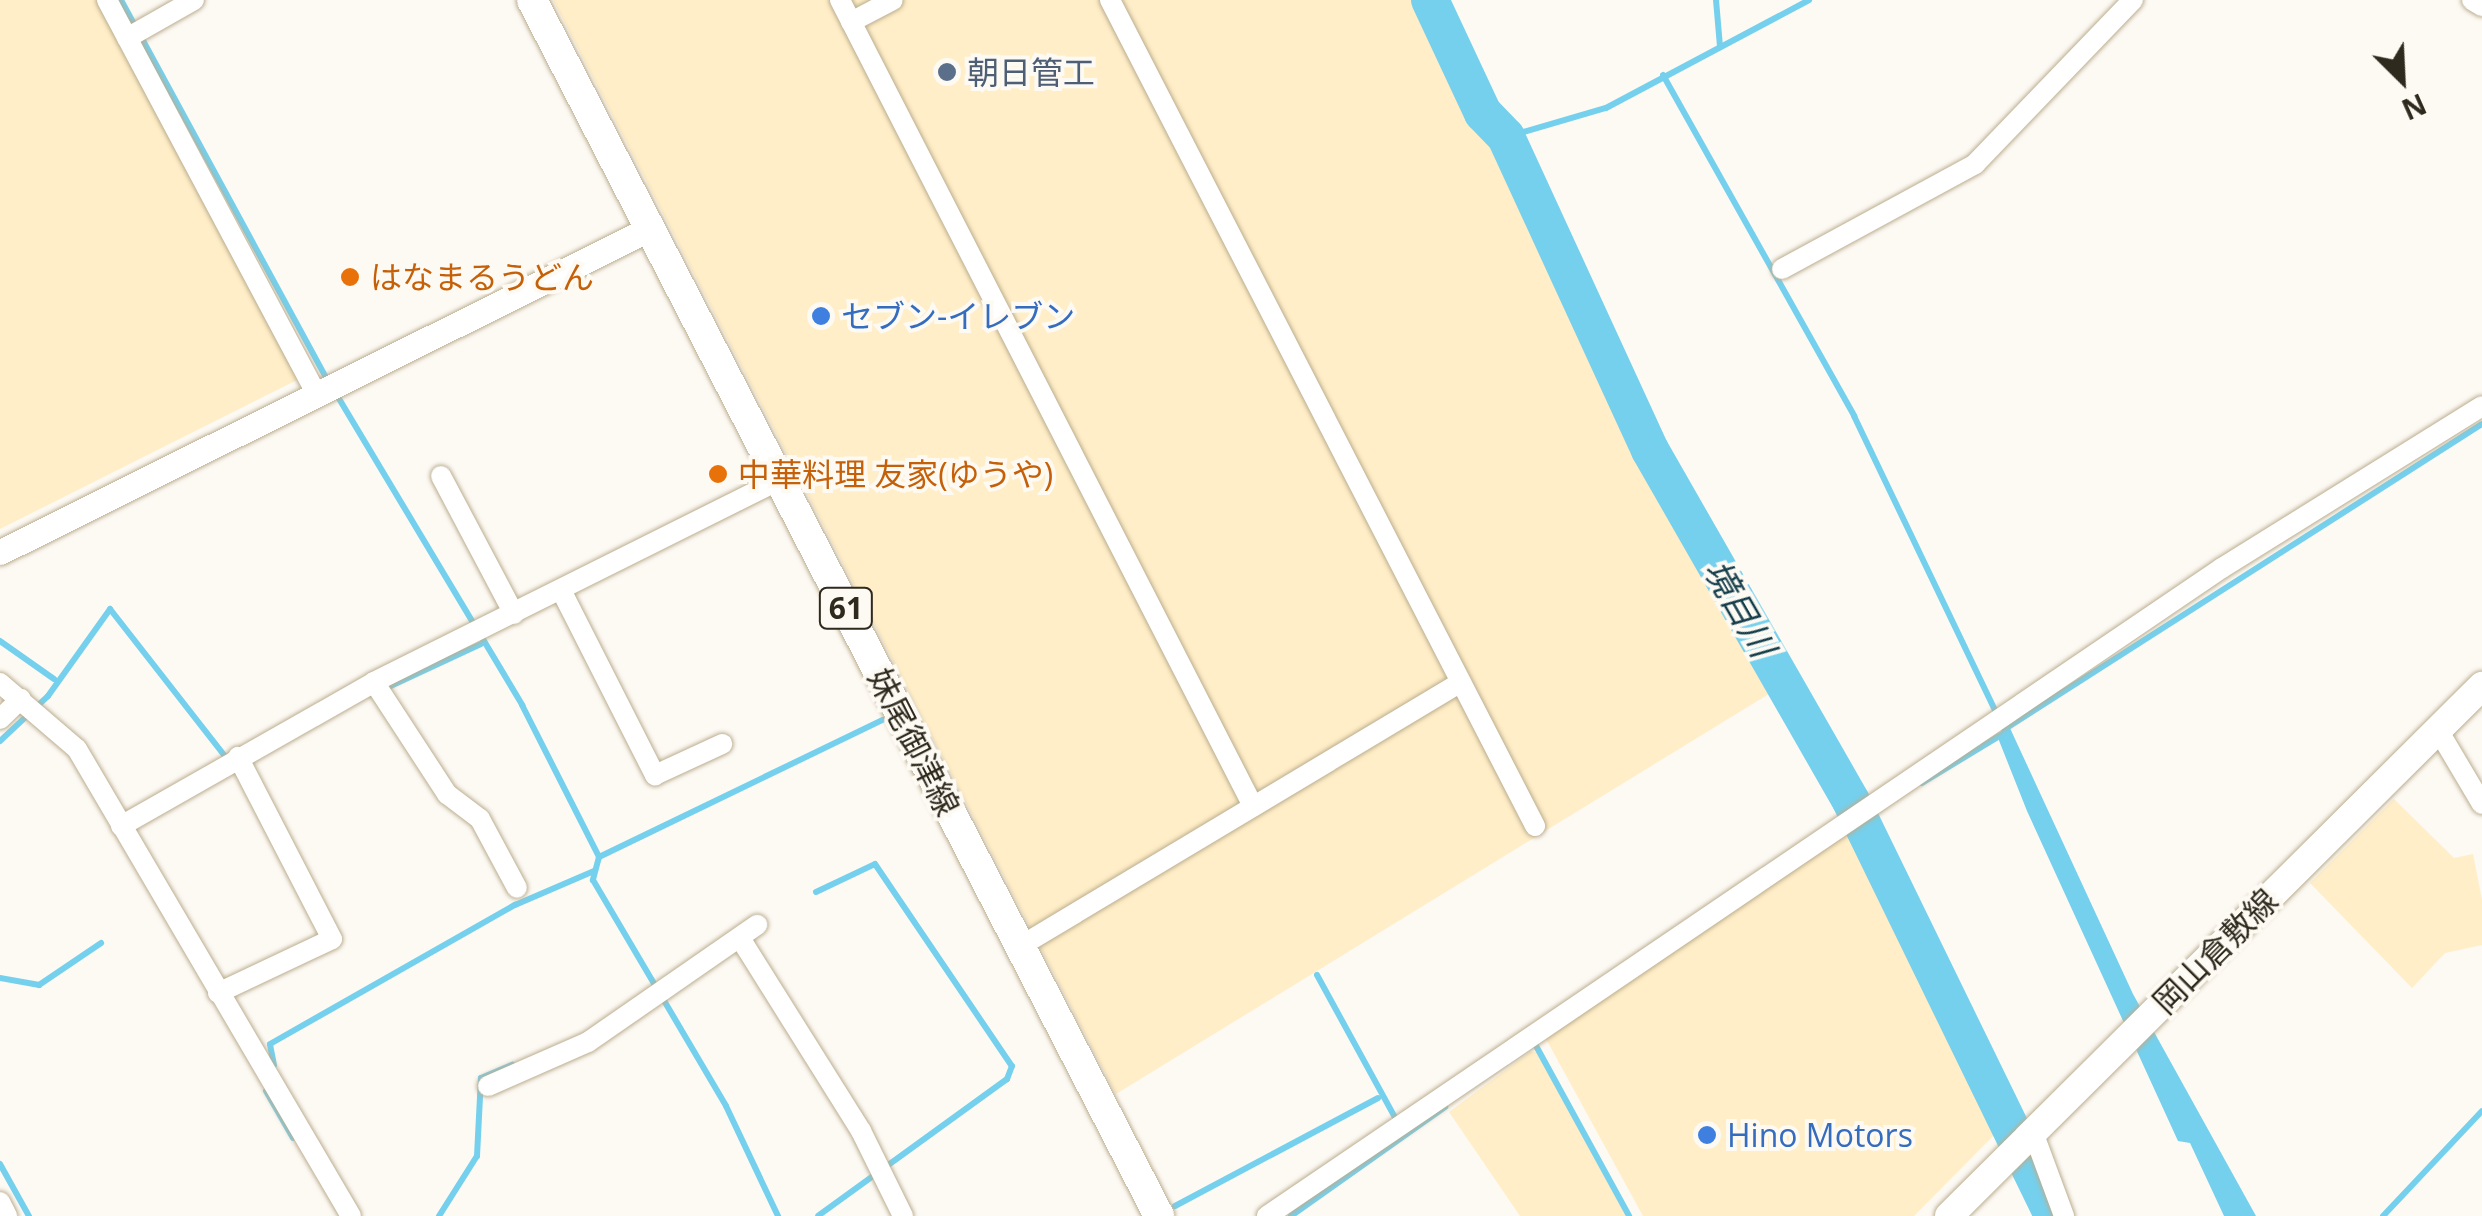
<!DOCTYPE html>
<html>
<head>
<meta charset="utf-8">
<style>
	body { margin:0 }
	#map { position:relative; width:2482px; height:1216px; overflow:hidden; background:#fdfaf4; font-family:"Open Sans","Noto Sans JP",sans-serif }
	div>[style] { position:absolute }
	.built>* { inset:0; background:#ffeec7 }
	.water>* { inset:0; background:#75d0ed }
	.stream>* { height:6px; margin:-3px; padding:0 3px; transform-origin:3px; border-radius:3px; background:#75d0ed }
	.river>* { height:38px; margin:-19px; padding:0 19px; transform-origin:19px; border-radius:19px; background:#75d0ed }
	.roads { filter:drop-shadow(0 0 2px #bbad8f) drop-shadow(0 0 2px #bbad8f) }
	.minor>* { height:20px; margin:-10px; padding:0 10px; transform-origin:10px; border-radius:10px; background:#fff }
	.tertiary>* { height:25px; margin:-12.5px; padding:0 12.5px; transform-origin:12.5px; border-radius:12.5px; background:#fff }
	.secondary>* { height:28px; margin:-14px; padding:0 14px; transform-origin:14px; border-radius:14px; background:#fff }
	.primary>* { height:30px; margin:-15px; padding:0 15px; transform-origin:15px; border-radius:15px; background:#fff }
	.dots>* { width:28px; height:28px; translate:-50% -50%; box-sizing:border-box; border:5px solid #fdfaf4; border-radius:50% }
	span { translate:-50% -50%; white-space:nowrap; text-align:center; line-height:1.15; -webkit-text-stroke:8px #fdfaf4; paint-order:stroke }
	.shield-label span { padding:2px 8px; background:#fdfaf4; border:2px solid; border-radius:8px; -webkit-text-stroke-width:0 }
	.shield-label { font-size:30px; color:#2f2a1e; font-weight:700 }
	.service-label { font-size:32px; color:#4e5e75 }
	.left { translate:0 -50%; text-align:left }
	.food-label { font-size:32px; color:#c56008 }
	.shop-label { font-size:32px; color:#366cbe }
	.street-label { font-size:32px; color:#2f2a1e }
	.water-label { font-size:35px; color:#133d49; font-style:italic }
	.north { position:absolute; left:2352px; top:30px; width:100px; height:100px; -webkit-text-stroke:8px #fdfaf4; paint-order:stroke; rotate:156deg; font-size:28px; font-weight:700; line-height:40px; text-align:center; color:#2f2a1e }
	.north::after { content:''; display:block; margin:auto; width:35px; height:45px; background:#2f2a1e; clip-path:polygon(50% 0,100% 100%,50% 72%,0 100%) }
</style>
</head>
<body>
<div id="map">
	<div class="built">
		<i style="clip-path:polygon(0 0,97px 0,299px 379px,0 529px)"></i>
		<i style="clip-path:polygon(553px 0,1420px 0,1772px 692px,1116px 1094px)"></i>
		<i style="clip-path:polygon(2394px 799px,2454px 858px,2473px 854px,2482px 900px,2482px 945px,2445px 953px,2412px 988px,2310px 883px)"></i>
		<i style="clip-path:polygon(1854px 828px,2002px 1127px,1914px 1216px,1643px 1216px,1545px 1037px)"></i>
		<i style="clip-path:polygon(1530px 1052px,1538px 1052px,1626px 1216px,1520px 1216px,1449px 1112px)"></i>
	</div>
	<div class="water">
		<i style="clip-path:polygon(2009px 726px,2133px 994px,2256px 1216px,2224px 1216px,2190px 1143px,2178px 1141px,2027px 811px,1998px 738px)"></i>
	</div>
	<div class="stream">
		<i style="left:121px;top:0;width:434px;rotate:61.5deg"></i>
		<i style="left:1716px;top:0;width:47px;rotate:85.1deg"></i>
		<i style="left:1663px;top:75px;width:391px;rotate:60.7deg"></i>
		<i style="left:1854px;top:416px;width:356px;rotate:64.4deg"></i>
		<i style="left:1506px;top:137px;width:104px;rotate:-16.2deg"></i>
		<i style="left:1606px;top:108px;width:230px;rotate:-28deg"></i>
		<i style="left:335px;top:392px;width:365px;rotate:59.1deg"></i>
		<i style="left:522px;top:705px;width:170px;rotate:63.1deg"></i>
		<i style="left:599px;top:857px;width:24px;rotate:105deg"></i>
		<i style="left:593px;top:880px;width:262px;rotate:59.5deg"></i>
		<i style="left:726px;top:1106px;width:122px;rotate:64.7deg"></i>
		<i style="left:0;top:641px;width:66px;rotate:35.1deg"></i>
		<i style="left:382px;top:690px;width:109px;rotate:-24.9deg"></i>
		<i style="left:2005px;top:729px;width:566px;rotate:-32.6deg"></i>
		<i style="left:0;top:741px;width:66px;rotate:-43.2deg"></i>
		<i style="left:48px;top:696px;width:107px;rotate:-54.5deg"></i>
		<i style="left:110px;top:609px;width:190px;rotate:52deg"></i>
		<i style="left:1922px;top:783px;width:98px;rotate:-31.3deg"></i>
		<i style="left:599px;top:857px;width:315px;rotate:-25.8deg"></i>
		<i style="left:816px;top:892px;width:65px;rotate:-25.4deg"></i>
		<i style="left:875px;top:864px;width:244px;rotate:55.9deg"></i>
		<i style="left:1012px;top:1066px;width:14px;rotate:111deg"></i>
		<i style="left:1007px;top:1079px;width:233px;rotate:144.1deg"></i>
		<i style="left:1317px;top:975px;width:164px;rotate:61.3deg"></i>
		<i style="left:0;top:978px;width:40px;rotate:10deg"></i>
		<i style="left:39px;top:985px;width:75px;rotate:-34.1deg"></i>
		<i style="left:1535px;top:1044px;width:196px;rotate:61.3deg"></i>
		<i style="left:274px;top:1065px;width:21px;rotate:-101deg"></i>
		<i style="left:270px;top:1044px;width:282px;rotate:-29.6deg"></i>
		<i style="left:515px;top:905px;width:86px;rotate:-23.3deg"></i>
		<i style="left:266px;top:1091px;width:54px;rotate:60.1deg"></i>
		<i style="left:0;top:1164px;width:60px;rotate:60.9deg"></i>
		<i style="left:1175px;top:1206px;width:230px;rotate:-28deg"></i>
		<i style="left:439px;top:1216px;width:71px;rotate:-57.7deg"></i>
		<i style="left:477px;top:1156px;width:78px;rotate:-87.1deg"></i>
		<i style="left:481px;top:1078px;width:34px;rotate:-23deg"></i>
		<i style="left:1291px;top:1216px;width:189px;rotate:-35.3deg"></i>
		<i style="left:2383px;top:1216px;width:144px;rotate:-46.7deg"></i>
	</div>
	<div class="river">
		<i style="left:1430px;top:0;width:125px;rotate:64.9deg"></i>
		<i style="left:1483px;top:113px;width:33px;rotate:46deg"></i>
		<i style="left:1506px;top:137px;width:345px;rotate:65.3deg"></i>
		<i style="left:1650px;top:450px;width:404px;rotate:60.2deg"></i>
		<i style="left:1851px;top:801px;width:462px;rotate:64deg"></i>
	</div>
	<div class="roads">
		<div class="minor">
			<i style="left:107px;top:0;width:445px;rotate:62deg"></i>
			<i style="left:840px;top:0;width:906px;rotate:62.87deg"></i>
			<i style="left:1110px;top:0;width:929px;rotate:62.77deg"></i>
			<i style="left:2472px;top:0;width:12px;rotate:31deg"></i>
			<i style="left:851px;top:22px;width:47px;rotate:-27.6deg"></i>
			<i style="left:127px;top:38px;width:77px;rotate:-29.6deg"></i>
			<i style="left:1782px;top:269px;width:220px;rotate:-28.5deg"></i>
			<i style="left:1975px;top:164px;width:228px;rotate:-46.1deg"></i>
			<i style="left:441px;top:476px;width:156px;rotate:62.1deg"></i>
			<i style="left:561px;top:590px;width:208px;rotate:63.1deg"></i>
			<i style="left:655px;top:775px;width:74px;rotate:-24.8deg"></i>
			<i style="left:374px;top:682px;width:134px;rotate:56.9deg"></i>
			<i style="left:447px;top:794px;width:41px;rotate:37.1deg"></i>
			<i style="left:480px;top:819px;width:78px;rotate:61.8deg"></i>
			<i style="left:0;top:683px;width:101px;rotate:40.6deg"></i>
			<i style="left:77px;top:749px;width:541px;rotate:59.6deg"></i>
			<i style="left:0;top:719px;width:29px;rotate:-44deg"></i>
			<i style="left:2438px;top:730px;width:86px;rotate:59.3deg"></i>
			<i style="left:121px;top:826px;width:291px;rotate:-29.6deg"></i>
			<i style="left:374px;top:682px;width:455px;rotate:-26.5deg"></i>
			<i style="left:740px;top:938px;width:228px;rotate:57.9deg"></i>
			<i style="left:861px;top:1131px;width:95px;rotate:63.7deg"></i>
			<i style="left:1019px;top:947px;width:515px;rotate:-30.94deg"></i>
			<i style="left:218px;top:993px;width:126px;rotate:-25.3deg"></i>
			<i style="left:332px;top:939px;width:205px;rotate:-117.3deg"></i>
			<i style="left:488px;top:1086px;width:109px;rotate:-23.7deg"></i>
			<i style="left:588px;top:1042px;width:206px;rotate:-34.7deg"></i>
			<i style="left:2033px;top:1132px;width:90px;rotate:69.7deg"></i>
			<i style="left:0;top:1202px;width:16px;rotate:63deg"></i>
			<i style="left:1267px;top:1216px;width:1154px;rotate:-34.16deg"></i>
			<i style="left:2222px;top:568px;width:306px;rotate:-31.9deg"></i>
		</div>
		<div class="tertiary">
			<i style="left:0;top:552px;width:723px;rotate:-26.46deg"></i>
		</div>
		<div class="secondary">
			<i style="left:1949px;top:1216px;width:752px;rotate:-44.84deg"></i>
		</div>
		<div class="primary">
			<i style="left:532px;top:0;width:1368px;rotate:62.72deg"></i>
		</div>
	</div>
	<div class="dots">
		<i style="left:947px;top:72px;background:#5c6f8a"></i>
		<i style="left:350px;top:277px;background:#e8710a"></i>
		<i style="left:821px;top:316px;background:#3f7fe0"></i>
		<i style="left:718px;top:474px;background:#e8710a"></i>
		<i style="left:1707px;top:1135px;background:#3f7fe0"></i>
	</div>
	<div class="shield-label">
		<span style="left:846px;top:608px">61</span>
	</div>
	<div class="service-label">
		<span class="left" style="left:967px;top:72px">朝日管工</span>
	</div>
	<div class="food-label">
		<span class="left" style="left:370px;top:277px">はなまるうどん</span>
		<span class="left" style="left:738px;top:474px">中華料理 友家(ゆうや)</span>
	</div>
	<div class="shop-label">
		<span class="left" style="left:841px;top:316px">セブン-イレブン</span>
		<span class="left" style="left:1727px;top:1135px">Hino Motors</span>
	</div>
	<div class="street-label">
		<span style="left:914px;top:742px;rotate:63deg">妹尾御津線</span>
		<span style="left:2215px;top:951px;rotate:-45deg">岡山倉敷線</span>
	</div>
	<div class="water-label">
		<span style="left:1740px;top:608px;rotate:60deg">境目川</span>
	</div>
	<div class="north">N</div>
</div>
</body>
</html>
